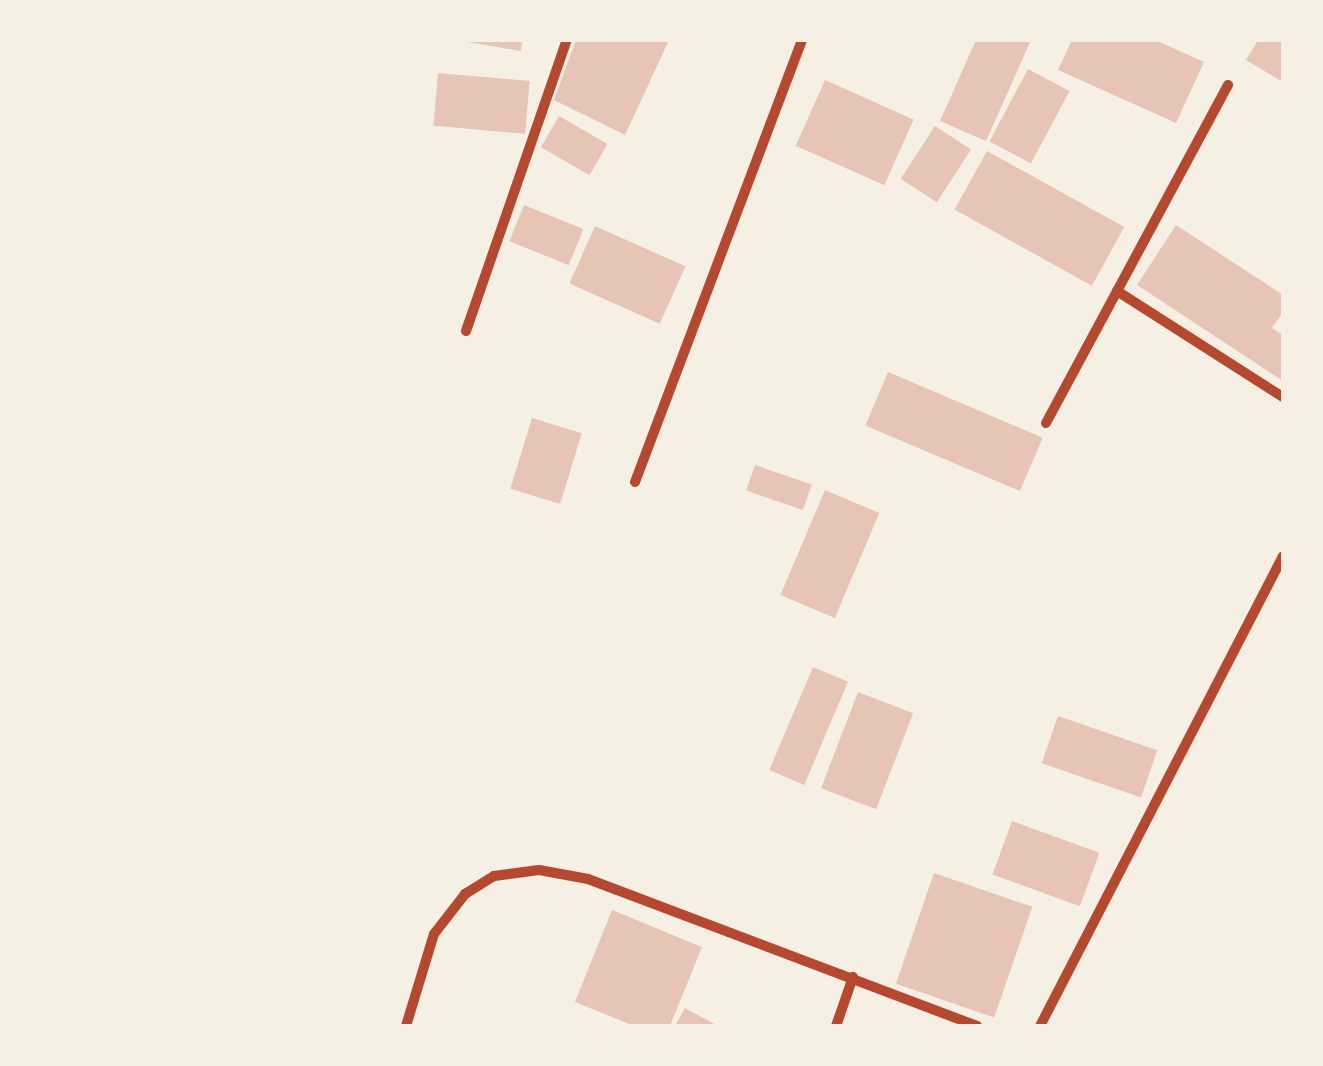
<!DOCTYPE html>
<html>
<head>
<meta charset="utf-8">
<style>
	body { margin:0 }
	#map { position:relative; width:1323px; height:1066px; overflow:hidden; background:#f6efe4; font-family:Raleway,sans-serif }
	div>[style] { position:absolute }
	.building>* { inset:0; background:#e6c5b7; transform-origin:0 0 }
	.minor>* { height:10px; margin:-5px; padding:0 5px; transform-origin:5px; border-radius:5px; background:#b5482f }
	span { translate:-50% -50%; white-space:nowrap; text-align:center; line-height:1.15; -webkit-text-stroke:8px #f6efe4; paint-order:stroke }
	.frame { position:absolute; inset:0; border:42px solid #f6efe4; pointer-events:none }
</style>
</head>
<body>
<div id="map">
	<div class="building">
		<i style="clip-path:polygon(456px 40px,522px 40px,521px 51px)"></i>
		<i style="clip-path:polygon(576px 40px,669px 40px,625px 135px,554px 100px)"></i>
		<i style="clip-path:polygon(976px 40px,1031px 40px,986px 141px,940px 121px)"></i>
		<i style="clip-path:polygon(1072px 40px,1155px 40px,1204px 62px,1176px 123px,1058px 70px)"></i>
		<i style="clip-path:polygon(1258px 40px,1283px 40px,1283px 82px,1246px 60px)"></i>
		<i style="left:1028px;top:69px;width:47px;height:82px;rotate:28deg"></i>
		<i style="left:438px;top:73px;width:92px;height:53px;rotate:5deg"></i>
		<i style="left:825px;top:80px;width:97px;height:72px;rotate:24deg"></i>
		<i style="left:559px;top:116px;width:56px;height:36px;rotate:30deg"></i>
		<i style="left:935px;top:126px;width:43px;height:63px;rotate:33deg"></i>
		<i style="left:987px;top:151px;width:157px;height:67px;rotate:29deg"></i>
		<i style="left:524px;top:205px;width:64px;height:39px;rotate:22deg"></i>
		<i style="clip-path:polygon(1176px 225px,1283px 295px,1283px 312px,1272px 328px,1283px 335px,1283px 381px,1137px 285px)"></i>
		<i style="left:595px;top:226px;width:99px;height:63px;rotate:24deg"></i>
		<i style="left:888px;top:372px;width:168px;height:58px;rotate:23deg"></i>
		<i style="left:532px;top:418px;width:52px;height:74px;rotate:17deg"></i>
		<i style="left:755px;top:465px;width:60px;height:27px;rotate:19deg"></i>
		<i style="left:825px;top:490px;width:59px;height:114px;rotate:23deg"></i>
		<i style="left:813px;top:667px;width:38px;height:112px;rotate:23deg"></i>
		<i style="left:858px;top:692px;width:59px;height:103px;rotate:21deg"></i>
		<i style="left:1058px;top:716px;width:105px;height:50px;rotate:19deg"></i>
		<i style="left:1012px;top:821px;width:93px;height:57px;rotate:20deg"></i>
		<i style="left:934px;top:873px;width:104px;height:117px;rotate:19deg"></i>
		<i style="clip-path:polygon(612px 910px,702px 947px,670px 1026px,634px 1026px,575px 1002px)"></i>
		<i style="clip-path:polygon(685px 1008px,718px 1026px,675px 1026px)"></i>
	</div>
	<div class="minor">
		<i style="left:1117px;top:291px;width:197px;rotate:32.6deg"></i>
		<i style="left:466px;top:331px;width:308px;rotate:-70.9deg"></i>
		<i style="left:1046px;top:423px;width:384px;rotate:-61.7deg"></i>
		<i style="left:635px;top:482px;width:472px;rotate:-69.3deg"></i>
		<i style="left:406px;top:1026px;width:96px;rotate:-73.1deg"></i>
		<i style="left:434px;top:934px;width:51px;rotate:-52.2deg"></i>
		<i style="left:465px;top:894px;width:34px;rotate:-32deg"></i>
		<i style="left:494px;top:876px;width:45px;rotate:-7.6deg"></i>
		<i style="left:539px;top:870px;width:50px;rotate:10.4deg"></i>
		<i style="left:588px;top:879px;width:416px;rotate:20.7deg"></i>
		<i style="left:836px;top:1026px;width:52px;rotate:-70.9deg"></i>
		<i style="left:1040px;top:1026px;width:529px;rotate:-62.66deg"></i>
	</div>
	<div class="frame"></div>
</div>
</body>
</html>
